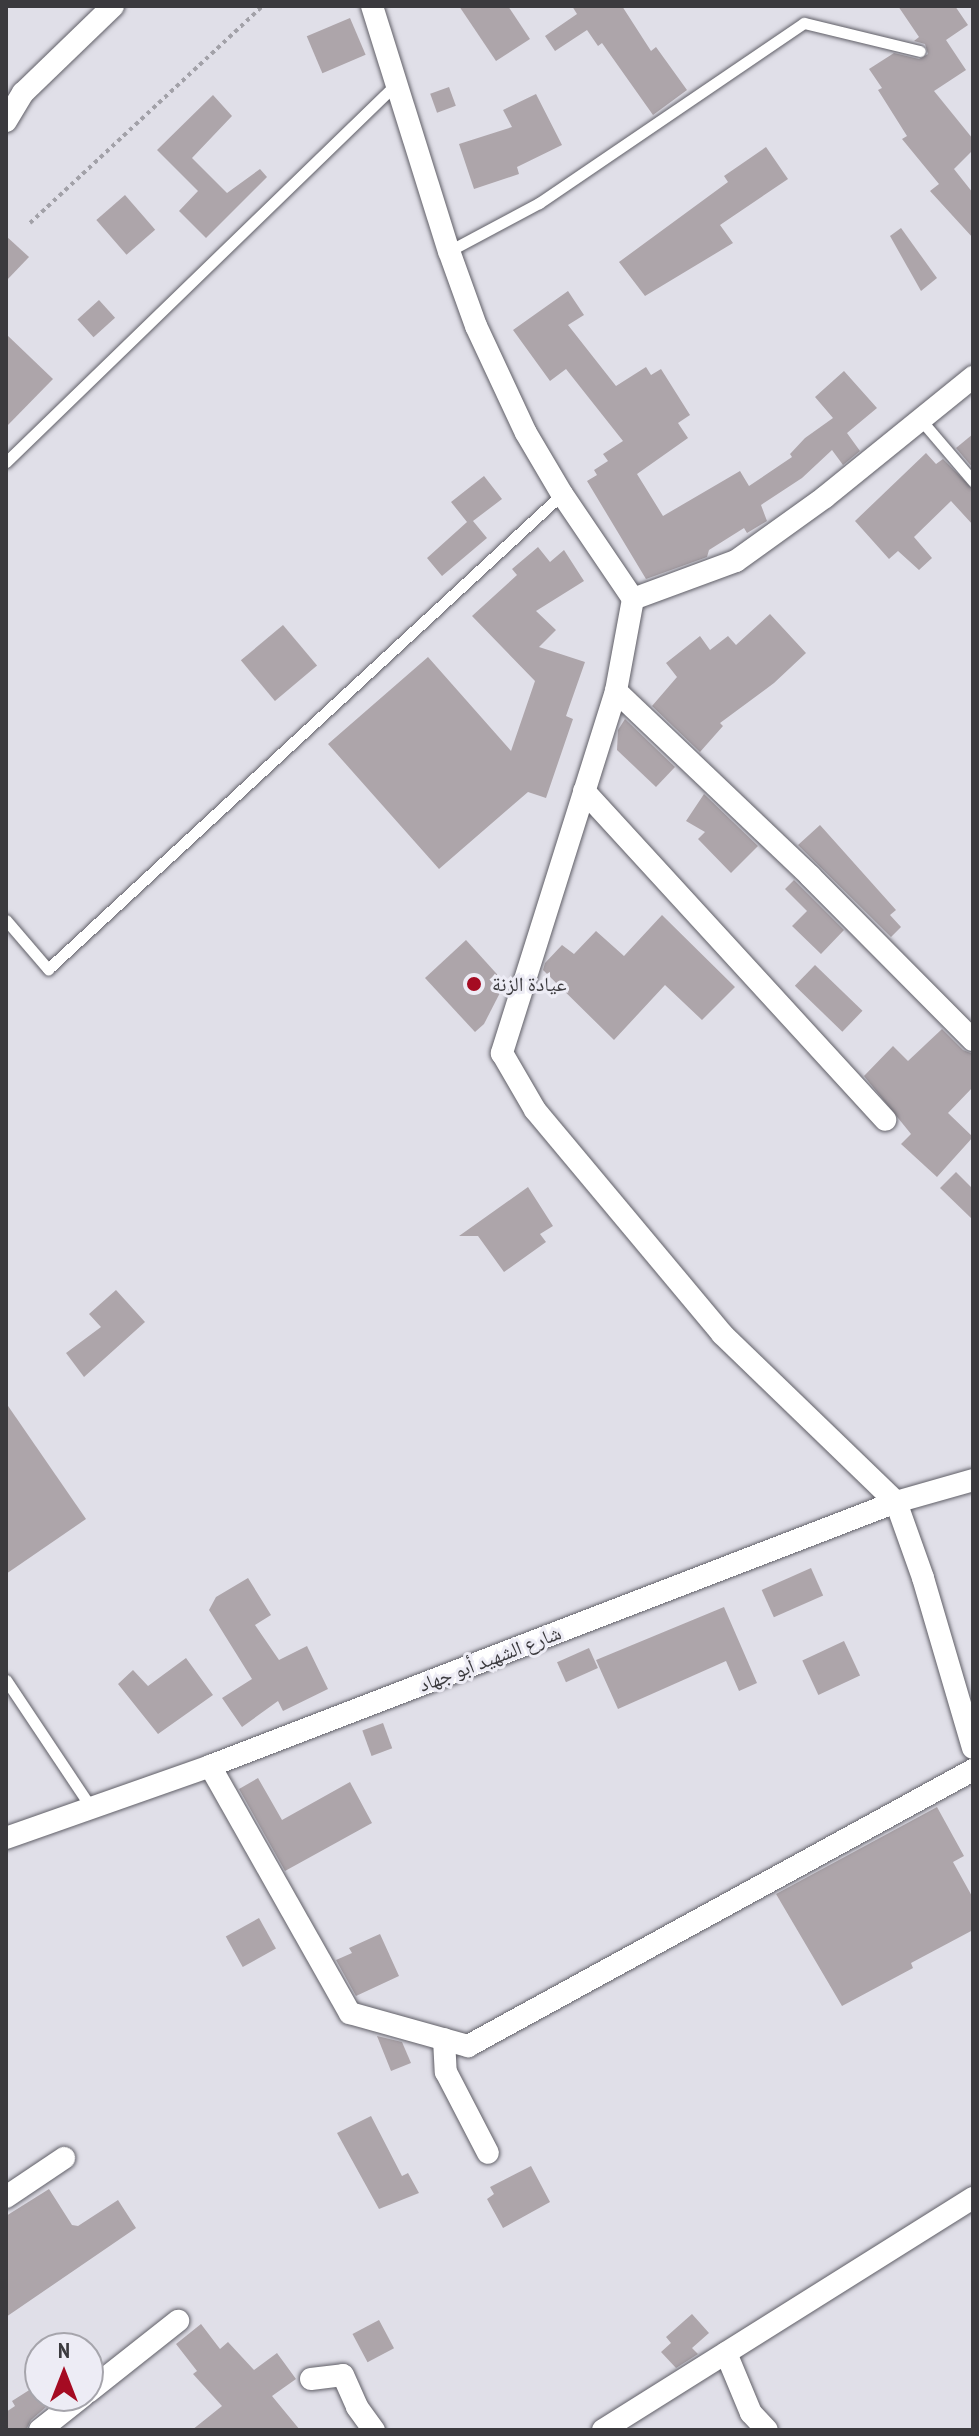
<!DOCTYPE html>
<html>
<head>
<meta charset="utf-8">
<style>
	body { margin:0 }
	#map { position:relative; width:979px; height:2436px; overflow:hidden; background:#e0dfe8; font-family:"PT Sans Narrow","Noto Naskh Arabic",sans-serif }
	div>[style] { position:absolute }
	.building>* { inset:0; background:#ada5aa; transform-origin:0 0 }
	.path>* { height:4px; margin-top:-2px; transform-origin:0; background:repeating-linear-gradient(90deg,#a2a1a8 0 4px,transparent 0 8px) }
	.roads { filter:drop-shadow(0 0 2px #605f67) drop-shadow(0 0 2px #605f67) }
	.lane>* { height:11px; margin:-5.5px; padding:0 5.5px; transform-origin:5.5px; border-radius:5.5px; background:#fff }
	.street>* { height:22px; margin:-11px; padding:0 11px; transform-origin:11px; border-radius:11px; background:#fff }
	.dots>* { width:22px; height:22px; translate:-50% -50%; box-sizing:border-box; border:4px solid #edecf5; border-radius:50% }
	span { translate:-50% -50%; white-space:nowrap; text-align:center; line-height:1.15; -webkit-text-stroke:6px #edecf5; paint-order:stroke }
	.poi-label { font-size:20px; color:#3b3a3e }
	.left { translate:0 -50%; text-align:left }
	.street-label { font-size:20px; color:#3b3a3e }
	.frame { position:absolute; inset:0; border:8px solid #3b3a3e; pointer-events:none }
	.north { position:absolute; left:24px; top:2332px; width:80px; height:80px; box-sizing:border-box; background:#edecf5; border:2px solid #a6a5ac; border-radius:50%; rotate:0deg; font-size:22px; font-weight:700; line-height:32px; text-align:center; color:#3b3a3e }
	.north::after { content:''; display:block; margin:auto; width:28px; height:36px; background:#a50b22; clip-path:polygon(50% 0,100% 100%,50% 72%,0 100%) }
</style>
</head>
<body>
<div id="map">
	<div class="building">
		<i style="clip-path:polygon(459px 6px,508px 6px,530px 39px,496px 61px)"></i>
		<i style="clip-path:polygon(572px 6px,622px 6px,651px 51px,656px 47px,687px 90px,653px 115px,602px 43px,598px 46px,587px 30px,555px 51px,545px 36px,577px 14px)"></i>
		<i style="clip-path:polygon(898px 6px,955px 6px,968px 25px,946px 40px,966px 70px,934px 91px,973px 139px,973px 150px,954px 169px,973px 193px,973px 238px,930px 191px,939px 184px,902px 139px,907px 136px,878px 90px,882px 88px,869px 69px,894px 53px,919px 59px,928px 54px,925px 44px,914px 41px,919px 37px)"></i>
		<i style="left:350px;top:18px;width:40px;height:47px;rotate:67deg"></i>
		<i style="left:449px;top:87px;width:20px;height:20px;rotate:70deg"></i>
		<i style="clip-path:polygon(536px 94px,562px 145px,517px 167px,519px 174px,474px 189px,459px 144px,512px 127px,503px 110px)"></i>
		<i style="clip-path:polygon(213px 95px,232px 116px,192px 158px,227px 193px,260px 169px,267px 177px,206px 238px,179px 211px,198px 191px,157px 150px)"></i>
		<i style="clip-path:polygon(766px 147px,788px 179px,720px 225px,733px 243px,645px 296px,619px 262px,728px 182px,724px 176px)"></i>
		<i style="left:125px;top:195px;width:46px;height:38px;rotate:49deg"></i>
		<i style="clip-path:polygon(901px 228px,937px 278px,921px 291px,890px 236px)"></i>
		<i style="clip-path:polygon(6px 236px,29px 257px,6px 281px)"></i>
		<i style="clip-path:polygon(568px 291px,584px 315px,568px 325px,616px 386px,646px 367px,651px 375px,661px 369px,690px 415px,678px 423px,688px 438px,637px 474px,663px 516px,740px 471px,749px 486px,792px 457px,790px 454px,805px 438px,833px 418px,815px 397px,844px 371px,877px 408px,847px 433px,860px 451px,843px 465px,832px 450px,802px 478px,761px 505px,767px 521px,747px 533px,744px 528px,709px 550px,707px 557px,646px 579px,587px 481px,597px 475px,594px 470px,608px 461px,603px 454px,623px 441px,566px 369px,550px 381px,513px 330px)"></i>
		<i style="left:99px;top:300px;width:24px;height:29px;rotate:48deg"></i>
		<i style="clip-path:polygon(6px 334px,53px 379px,6px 427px)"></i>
		<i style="clip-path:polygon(973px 434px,973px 468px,956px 448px)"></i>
		<i style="clip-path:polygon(926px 453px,936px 464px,943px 459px,973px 489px,973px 525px,951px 501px,914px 537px,932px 558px,919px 570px,898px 551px,889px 559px,855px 521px)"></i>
		<i style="clip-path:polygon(484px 476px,502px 499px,473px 521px,487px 538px,442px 576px,427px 558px,467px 522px,451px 502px)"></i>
		<i style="clip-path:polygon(538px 547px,550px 562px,564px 550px,584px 581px,536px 611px,556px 630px,539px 647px,585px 662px,566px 716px,573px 719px,546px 798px,528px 792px,439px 869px,328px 744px,428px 657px,511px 751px,535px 681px,472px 616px,517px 575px,512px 569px)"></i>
		<i style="clip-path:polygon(770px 614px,806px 653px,774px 683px,720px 723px,723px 726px,700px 752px,652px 706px,677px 677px,666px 663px,700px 636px,710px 650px,728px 636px,736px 645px)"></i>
		<i style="left:283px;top:625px;width:53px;height:55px;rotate:50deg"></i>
		<i style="clip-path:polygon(625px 719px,675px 767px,656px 787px,617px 750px,618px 730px)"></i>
		<i style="clip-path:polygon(704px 794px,758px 846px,731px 873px,698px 839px,705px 832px,686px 821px)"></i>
		<i style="clip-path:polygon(820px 825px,896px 910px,890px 915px,901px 927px,891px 937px,798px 845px)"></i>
		<i style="clip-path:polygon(794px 880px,844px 930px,821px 954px,792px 926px,807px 911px,785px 889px)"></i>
		<i style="clip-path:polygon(662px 915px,735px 987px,702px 1020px,665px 985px,614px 1040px,543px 970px,545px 963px,562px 945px,574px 954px,596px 931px,624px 956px)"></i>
		<i style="clip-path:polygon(466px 940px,505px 983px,484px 1024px,475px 1032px,425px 978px)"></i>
		<i style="left:815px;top:965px;width:66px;height:29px;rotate:44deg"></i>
		<i style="clip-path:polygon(942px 1029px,963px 1050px,973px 1054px,973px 1087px,948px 1113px,973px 1137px,937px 1177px,901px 1144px,911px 1134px,864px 1076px,893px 1046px,908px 1061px)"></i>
		<i style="clip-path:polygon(956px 1172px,973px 1189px,973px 1220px,940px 1188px)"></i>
		<i style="clip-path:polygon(528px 1187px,553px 1226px,540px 1234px,546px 1242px,504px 1272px,478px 1236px,459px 1236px)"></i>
		<i style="clip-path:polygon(116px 1290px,145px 1322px,84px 1377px,66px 1353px,101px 1327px,89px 1314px)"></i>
		<i style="clip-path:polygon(6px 1403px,86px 1519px,6px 1574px)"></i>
		<i style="left:811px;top:1568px;width:30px;height:54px;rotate:66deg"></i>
		<i style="clip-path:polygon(248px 1578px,271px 1615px,255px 1625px,279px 1660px,307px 1646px,328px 1689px,283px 1711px,278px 1701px,242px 1727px,222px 1698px,252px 1679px,209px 1610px,216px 1597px)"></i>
		<i style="clip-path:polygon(724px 1607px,757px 1683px,739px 1691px,726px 1661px,618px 1709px,596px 1660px)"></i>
		<i style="left:844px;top:1641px;width:38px;height:46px;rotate:65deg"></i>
		<i style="left:589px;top:1648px;width:22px;height:35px;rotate:66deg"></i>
		<i style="clip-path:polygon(186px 1658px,213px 1695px,158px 1734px,118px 1684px,133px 1670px,148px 1686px)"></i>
		<i style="left:383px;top:1723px;width:27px;height:22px;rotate:70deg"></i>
		<i style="clip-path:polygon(258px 1778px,282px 1820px,350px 1782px,372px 1823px,285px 1871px,239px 1789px)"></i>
		<i style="clip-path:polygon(937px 1807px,964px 1856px,953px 1862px,973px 1898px,973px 1930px,911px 1963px,913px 1968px,842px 2006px,776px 1894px)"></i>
		<i style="left:259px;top:1918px;width:35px;height:38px;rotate:61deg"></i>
		<i style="clip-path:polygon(380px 1934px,399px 1976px,356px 1996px,336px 1960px,352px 1953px,349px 1948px)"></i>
		<i style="clip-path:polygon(377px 2036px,402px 2042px,411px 2063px,391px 2071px)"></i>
		<i style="clip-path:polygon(371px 2116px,402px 2176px,408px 2173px,419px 2193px,379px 2209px,337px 2133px)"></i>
		<i style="clip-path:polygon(531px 2166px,550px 2202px,503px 2228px,487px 2199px,494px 2194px,490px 2187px)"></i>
		<i style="clip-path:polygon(49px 2189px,72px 2225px,78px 2226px,118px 2200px,136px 2228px,6px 2317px,6px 2216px)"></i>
		<i style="clip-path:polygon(692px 2314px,709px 2333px,692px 2348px,698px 2354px,676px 2368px,661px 2352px,671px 2343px,666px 2337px)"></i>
		<i style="left:379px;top:2320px;width:32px;height:30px;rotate:62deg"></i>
		<i style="clip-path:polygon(201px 2324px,220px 2349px,228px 2342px,254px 2370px,277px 2353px,296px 2379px,272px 2396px,300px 2430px,192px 2430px,222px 2406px,193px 2374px,197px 2371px,176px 2344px)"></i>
		<i style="clip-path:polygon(34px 2387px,46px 2407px,31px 2420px,26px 2430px,6px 2430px,6px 2412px,15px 2406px,12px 2401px)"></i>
	</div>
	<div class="path">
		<i style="left:30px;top:223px;width:318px;rotate:-43deg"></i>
	</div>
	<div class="roads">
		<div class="lane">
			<i style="left:449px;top:251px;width:102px;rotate:-28.1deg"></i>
			<i style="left:539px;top:203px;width:320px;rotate:-34.2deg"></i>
			<i style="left:804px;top:23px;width:119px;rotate:13.6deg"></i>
			<i style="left:921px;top:420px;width:80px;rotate:49.6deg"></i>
			<i style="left:6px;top:462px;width:543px;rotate:-44.1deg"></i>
			<i style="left:6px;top:920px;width:65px;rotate:49.4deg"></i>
			<i style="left:48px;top:969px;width:700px;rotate:-42.74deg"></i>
			<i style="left:6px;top:1680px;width:155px;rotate:56.3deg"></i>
		</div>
		<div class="street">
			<i style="left:372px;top:6px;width:257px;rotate:72.6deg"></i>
			<i style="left:449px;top:251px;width:80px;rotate:70.2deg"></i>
			<i style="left:476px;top:326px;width:118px;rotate:65deg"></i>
			<i style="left:526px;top:433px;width:71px;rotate:59.5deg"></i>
			<i style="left:562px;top:494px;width:127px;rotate:55.9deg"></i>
			<i style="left:633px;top:599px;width:94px;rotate:100.5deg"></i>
			<i style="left:616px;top:691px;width:380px;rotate:107.5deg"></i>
			<i style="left:502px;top:1053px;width:66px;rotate:59.9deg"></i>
			<i style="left:535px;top:1110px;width:292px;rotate:50.1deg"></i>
			<i style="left:722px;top:1334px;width:242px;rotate:44deg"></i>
			<i style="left:896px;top:1502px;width:81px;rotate:70.4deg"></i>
			<i style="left:923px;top:1578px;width:177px;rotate:73.6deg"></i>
			<i style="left:6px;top:121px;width:33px;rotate:-59deg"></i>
			<i style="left:23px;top:93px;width:125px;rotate:-44deg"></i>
			<i style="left:633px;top:599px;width:110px;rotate:-20.3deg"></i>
			<i style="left:736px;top:561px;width:110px;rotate:-35.7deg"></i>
			<i style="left:825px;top:497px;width:191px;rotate:-39deg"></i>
			<i style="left:616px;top:691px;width:268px;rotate:43.6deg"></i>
			<i style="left:810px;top:876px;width:231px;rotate:45.2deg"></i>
			<i style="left:584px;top:791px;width:446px;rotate:47.5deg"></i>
			<i style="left:210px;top:1766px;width:284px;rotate:60.5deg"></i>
			<i style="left:350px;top:2013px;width:123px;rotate:15.6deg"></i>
			<i style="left:468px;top:2046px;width:576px;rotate:-28.66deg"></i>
			<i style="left:6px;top:1838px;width:216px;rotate:-19.4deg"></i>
			<i style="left:210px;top:1766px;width:735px;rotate:-21.05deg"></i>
			<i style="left:896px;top:1502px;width:80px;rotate:-15.9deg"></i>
			<i style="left:444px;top:2039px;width:33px;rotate:87deg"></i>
			<i style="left:446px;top:2072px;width:91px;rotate:62.6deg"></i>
			<i style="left:6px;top:2197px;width:70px;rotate:-33.9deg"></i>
			<i style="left:726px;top:2353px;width:65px;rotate:67.4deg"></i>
			<i style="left:751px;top:2413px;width:23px;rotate:47deg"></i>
			<i style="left:311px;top:2379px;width:32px;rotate:-7deg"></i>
			<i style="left:343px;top:2375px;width:35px;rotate:66deg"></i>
			<i style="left:357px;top:2407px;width:29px;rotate:54deg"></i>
			<i style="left:88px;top:2392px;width:115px;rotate:-38.3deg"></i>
			<i style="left:40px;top:2430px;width:55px;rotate:-38.3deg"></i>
			<i style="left:603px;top:2430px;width:437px;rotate:-32.1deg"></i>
		</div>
	</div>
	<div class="dots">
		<i style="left:474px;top:984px;background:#a50b22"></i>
	</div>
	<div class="poi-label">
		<span class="left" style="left:492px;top:984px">عيادة الزنة</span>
	</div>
	<div class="street-label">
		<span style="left:490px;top:1659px;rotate:-21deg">شارع الشهيد أبو جهاد</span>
	</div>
	<div class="frame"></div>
	<div class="north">N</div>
</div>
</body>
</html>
